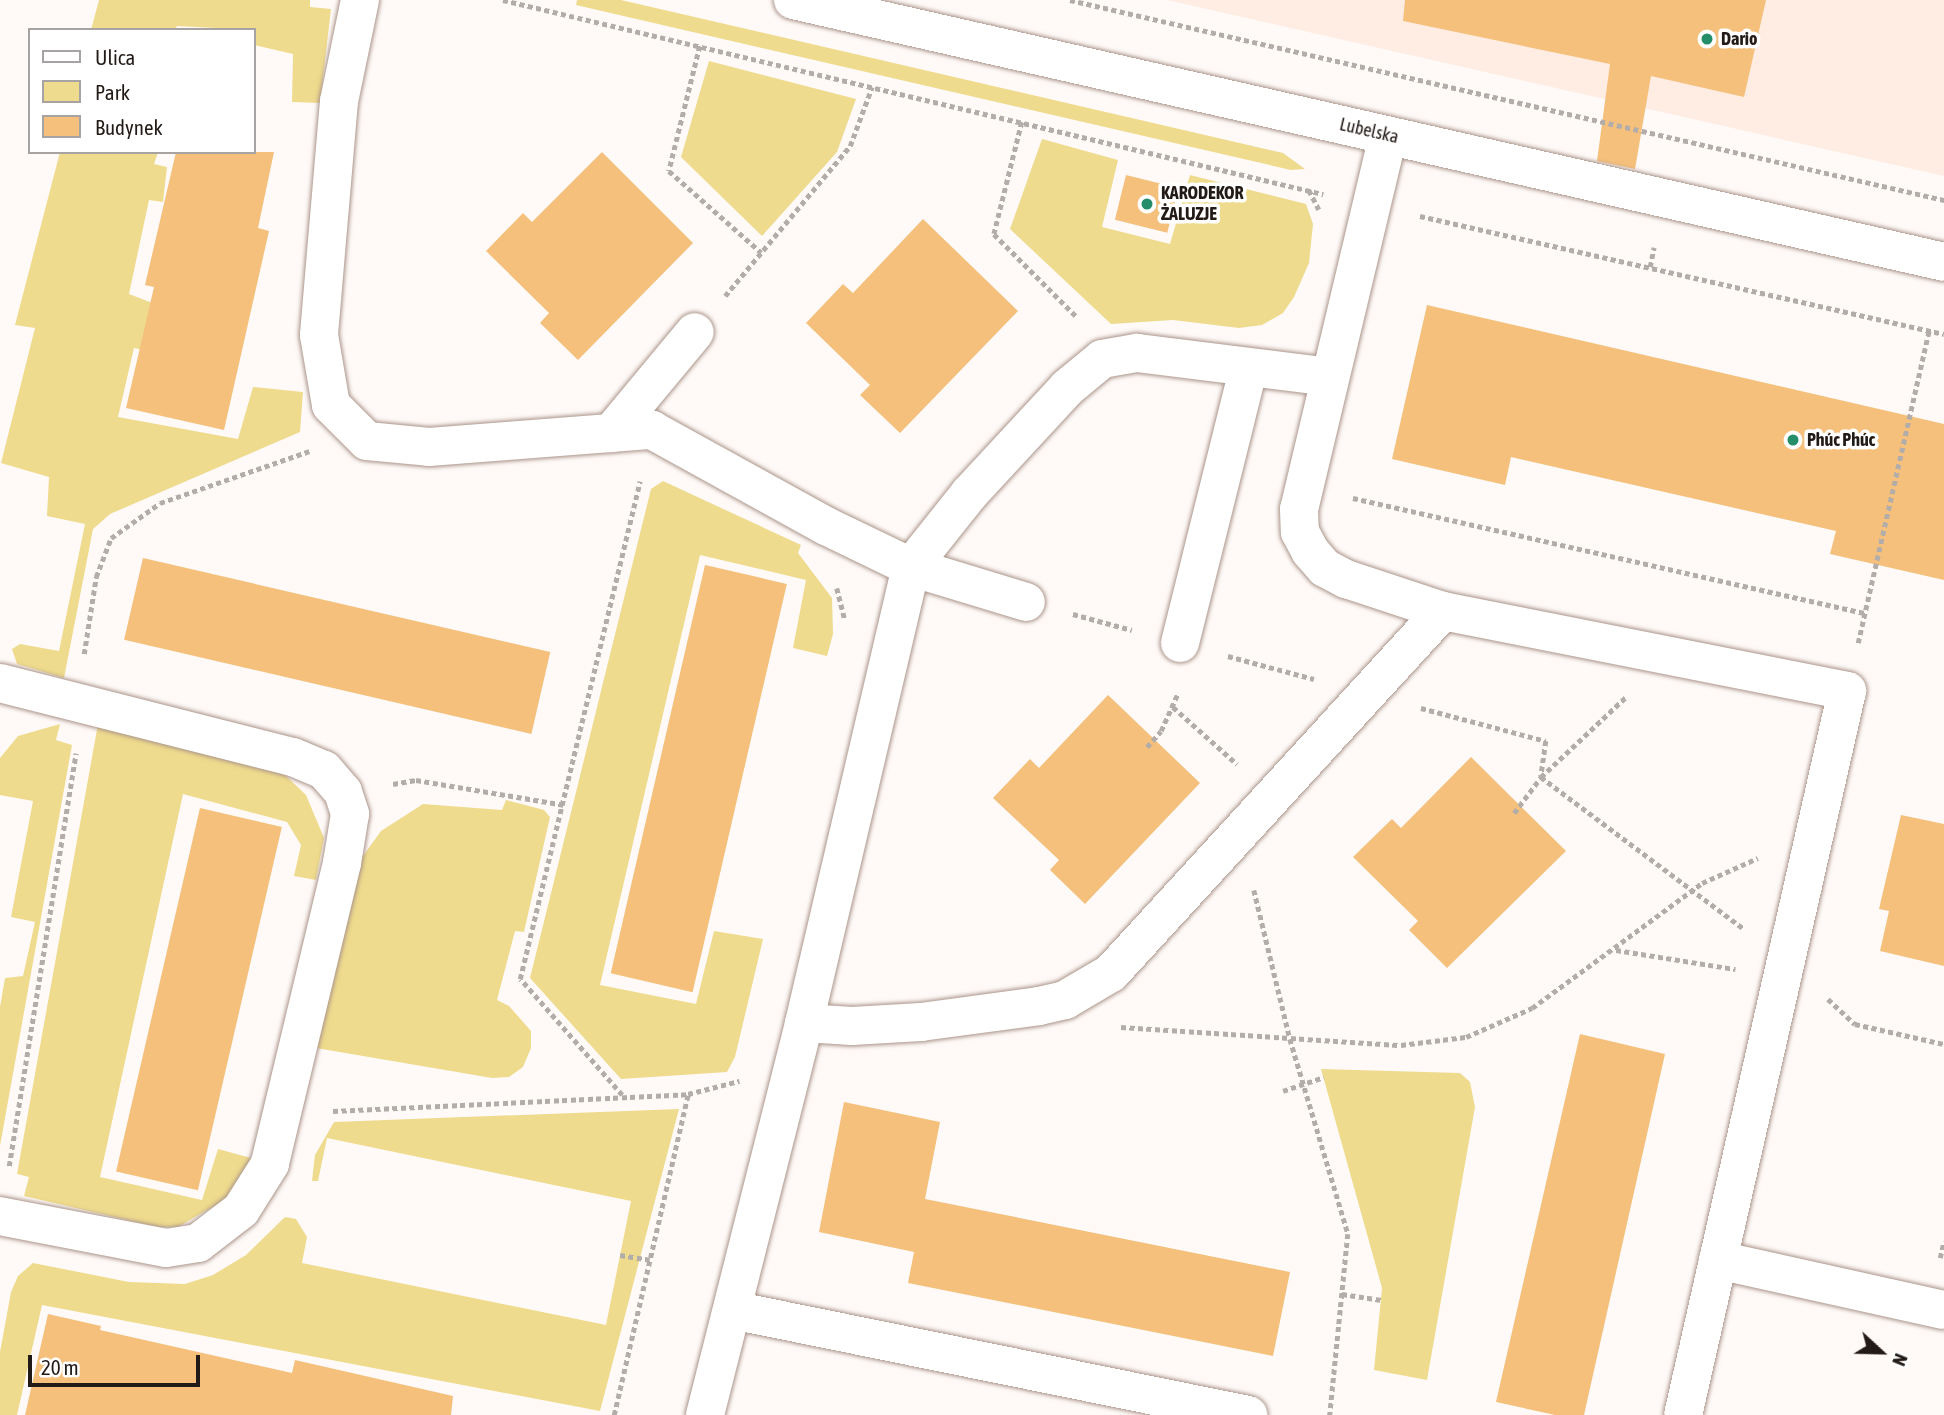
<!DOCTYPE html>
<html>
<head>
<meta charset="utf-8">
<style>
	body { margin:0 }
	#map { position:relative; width:1944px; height:1415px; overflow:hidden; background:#fffaf8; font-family:"Asap Condensed",sans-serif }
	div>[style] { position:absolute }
	.built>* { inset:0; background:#ffece2 }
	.green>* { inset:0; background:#efdb8d }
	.building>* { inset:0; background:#f5c07c; transform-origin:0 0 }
	.path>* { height:4.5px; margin-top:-2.25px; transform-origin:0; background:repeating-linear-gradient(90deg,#b3adaa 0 5px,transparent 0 8.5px) }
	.roads { filter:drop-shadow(0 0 2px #ab958a) drop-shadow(0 0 2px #ab958a) }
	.minor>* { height:38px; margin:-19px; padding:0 19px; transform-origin:19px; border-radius:19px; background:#fff }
	.major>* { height:38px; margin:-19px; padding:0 19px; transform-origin:19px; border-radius:19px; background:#fff }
	.dots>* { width:19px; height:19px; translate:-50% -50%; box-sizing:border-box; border:4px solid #fff; border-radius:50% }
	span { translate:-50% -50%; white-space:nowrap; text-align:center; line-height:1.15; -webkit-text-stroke:7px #fff; paint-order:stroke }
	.poi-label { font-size:18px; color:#221a16; font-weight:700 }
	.left { translate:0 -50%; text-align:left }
	.street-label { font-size:18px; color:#221a16 }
	.legend { position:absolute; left:28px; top:28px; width:228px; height:126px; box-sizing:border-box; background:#fff; border:2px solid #a7a3a2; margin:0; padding:9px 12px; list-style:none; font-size:21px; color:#221a16 }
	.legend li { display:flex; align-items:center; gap:14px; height:35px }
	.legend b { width:35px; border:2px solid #a7a3a2 }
	.north { position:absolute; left:1846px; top:1317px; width:70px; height:70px; -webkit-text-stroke:5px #fff; paint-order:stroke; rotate:112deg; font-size:19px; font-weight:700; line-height:28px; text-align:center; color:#221a16 }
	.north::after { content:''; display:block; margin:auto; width:24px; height:32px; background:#221a16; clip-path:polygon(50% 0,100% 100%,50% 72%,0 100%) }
	.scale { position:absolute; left:28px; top:1355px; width:172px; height:32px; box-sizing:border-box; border:4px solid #221a16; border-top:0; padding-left:9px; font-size:21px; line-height:24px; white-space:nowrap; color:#221a16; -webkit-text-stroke:5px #fff; paint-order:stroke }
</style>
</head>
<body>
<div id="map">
	<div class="built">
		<i style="clip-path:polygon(1167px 0,1944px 0,1944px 176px)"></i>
	</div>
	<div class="green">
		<i style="clip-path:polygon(99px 0,310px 0,310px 7px,331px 9px,320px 103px,292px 102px,293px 54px,254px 45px,254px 30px,177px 26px,175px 30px,91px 30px)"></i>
		<i style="clip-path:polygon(577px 0,621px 0,1283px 153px,1305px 169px,1291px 170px,576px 5px)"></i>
		<i style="clip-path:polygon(709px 61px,856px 99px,837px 152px,762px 236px,681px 157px)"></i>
		<i style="clip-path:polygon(1042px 139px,1118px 160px,1102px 227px,1170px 244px,1190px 175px,1306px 204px,1313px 224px,1309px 263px,1294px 297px,1283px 313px,1262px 325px,1239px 328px,1173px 320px,1111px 324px,1010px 229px)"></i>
		<i style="clip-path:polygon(60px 152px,158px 152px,154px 164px,167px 167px,163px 202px,149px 200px,129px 294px,155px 304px,143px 350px,134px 348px,118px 417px,238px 439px,253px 387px,303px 392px,300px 432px,110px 514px,93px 529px,64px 678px,17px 664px,12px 649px,20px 644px,59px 651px,85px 524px,47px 516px,49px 477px,1px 463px,35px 328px,15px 325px)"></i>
		<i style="clip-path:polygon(663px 481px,801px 545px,798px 553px,832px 598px,833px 634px,827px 656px,793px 648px,806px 580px,700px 555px,600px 985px,696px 1004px,714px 931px,763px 939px,735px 1057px,727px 1072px,621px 1079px,530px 978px,651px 489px)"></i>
		<i style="clip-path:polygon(60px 724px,56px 740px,72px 745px,0 1146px,0 1007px,5px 978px,23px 976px,35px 922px,11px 917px,33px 801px,0 795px,0 758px,18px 736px)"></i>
		<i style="clip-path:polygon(98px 724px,260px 763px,286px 776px,306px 795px,324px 838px,316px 880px,294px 876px,301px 845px,287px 822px,183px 794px,100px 1177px,202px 1200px,218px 1149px,251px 1158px,226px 1199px,178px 1227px,157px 1227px,24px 1196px,29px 1177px,17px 1174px)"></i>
		<i style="clip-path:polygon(506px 800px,544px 810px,550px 817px,524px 932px,515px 931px,497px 1000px,509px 1006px,531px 1031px,531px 1048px,523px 1067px,509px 1077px,492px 1078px,316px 1048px,360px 860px,381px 831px,423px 804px,502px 810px)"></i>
		<i style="clip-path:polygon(1321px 1069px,1460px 1073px,1470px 1082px,1475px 1107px,1427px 1380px,1374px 1370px,1382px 1288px)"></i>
		<i style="clip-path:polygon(679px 1109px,600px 1411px,42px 1305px,17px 1415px,0 1415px,0 1352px,11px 1292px,18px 1276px,33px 1263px,129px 1282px,185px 1284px,213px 1275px,246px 1255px,285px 1217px,296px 1219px,307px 1237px,302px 1263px,606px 1325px,631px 1201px,327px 1138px,318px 1181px,312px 1181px,315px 1155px,334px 1122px)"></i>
	</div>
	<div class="building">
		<i style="clip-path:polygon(1405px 0,1766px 0,1744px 97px,1651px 76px,1635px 169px,1597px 161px,1610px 64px,1403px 21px)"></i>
		<i style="clip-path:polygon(176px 152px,274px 152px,258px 228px,269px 231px,224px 430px,126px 408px,154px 287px,145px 285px)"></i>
		<i style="clip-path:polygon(602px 152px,693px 243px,578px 360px,540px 323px,549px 313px,486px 251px,523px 213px,532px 222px)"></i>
		<i style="left:1126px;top:175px;width:54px;height:46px;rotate:14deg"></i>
		<i style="clip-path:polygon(923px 219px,1018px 311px,900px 433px,860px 395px,870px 385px,806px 323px,843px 284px,853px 293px)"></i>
		<i style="clip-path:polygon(1427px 305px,1944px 424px,1944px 580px,1830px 554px,1836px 531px,1511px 457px,1505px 485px,1392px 459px)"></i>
		<i style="left:143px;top:558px;width:418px;height:84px;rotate:13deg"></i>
		<i style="left:705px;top:565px;width:84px;height:419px;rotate:13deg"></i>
		<i style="clip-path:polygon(1108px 695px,1200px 783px,1085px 904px,1050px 870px,1059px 860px,993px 798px,1030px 759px,1039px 768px)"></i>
		<i style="clip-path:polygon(1471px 757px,1566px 851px,1447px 968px,1409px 930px,1418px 921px,1353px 857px,1392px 819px,1401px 828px)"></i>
		<i style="left:200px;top:808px;width:84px;height:373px;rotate:13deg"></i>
		<i style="clip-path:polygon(1901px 815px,1944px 824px,1944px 966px,1880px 951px,1889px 911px,1879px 909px)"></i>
		<i style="clip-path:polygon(1580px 1034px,1665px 1054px,1584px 1415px,1555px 1415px,1496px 1402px)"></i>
		<i style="clip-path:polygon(844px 1102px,940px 1122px,925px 1199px,1290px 1272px,1273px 1356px,908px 1283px,914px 1252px,819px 1232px)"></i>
		<i style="clip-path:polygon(48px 1314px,101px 1326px,100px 1330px,292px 1373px,295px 1360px,453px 1396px,451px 1415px,25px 1415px)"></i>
	</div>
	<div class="path">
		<i style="left:503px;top:0;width:843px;rotate:13.31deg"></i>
		<i style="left:1070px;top:0;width:897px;rotate:12.89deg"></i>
		<i style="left:700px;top:46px;width:129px;rotate:103.9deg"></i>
		<i style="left:669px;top:171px;width:123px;rotate:41.4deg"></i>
		<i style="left:1022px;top:122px;width:115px;rotate:104deg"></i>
		<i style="left:994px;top:234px;width:116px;rotate:45deg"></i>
		<i style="left:1309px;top:190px;width:22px;rotate:63deg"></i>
		<i style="left:1420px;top:216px;width:537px;rotate:12.69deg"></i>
		<i style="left:1650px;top:267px;width:20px;rotate:-79deg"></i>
		<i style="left:725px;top:296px;width:195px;rotate:-50.2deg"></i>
		<i style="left:850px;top:146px;width:63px;rotate:-69.6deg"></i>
		<i style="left:1353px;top:498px;width:524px;rotate:12.68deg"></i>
		<i style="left:837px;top:588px;width:33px;rotate:76deg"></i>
		<i style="left:1073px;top:614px;width:61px;rotate:15.2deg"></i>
		<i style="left:1858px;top:643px;width:321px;rotate:-77.2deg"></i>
		<i style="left:84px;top:654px;width:78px;rotate:-81.1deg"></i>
		<i style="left:96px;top:577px;width:42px;rotate:-69deg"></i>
		<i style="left:111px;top:538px;width:60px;rotate:-35.5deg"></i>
		<i style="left:160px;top:503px;width:158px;rotate:-19.2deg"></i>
		<i style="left:1228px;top:656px;width:89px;rotate:15deg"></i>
		<i style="left:1173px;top:707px;width:86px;rotate:41.7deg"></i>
		<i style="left:1421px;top:708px;width:129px;rotate:14.8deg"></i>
		<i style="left:1546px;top:741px;width:36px;rotate:98deg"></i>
		<i style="left:1541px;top:777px;width:252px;rotate:36.8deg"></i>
		<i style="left:1147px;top:747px;width:21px;rotate:-49deg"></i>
		<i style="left:1161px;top:731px;width:42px;rotate:-65.9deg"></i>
		<i style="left:393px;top:784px;width:23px;rotate:-10deg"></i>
		<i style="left:416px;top:780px;width:151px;rotate:9.5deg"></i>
		<i style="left:1514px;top:813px;width:45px;rotate:-53.1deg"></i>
		<i style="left:1541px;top:777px;width:117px;rotate:-43.3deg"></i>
		<i style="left:1254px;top:890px;width:153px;rotate:76.4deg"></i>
		<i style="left:1290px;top:1039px;width:203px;rotate:73.4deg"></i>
		<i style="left:1348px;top:1234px;width:182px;rotate:95.7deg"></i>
		<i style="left:1616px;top:950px;width:121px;rotate:9.1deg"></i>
		<i style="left:1828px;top:999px;width:37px;rotate:43deg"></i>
		<i style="left:1855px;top:1024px;width:91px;rotate:12.7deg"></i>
		<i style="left:1121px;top:1027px;width:281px;rotate:3.7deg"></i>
		<i style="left:1401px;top:1045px;width:65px;rotate:-7deg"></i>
		<i style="left:1466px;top:1037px;width:72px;rotate:-23.7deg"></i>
		<i style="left:1532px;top:1008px;width:211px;rotate:-36.3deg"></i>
		<i style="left:1702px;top:883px;width:61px;rotate:-24.1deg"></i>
		<i style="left:1283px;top:1091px;width:43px;rotate:-18.9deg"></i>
		<i style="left:622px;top:1095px;width:154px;rotate:-131.3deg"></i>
		<i style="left:520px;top:979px;width:512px;rotate:-76.45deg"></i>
		<i style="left:333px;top:1111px;width:355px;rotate:-2.7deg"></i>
		<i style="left:688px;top:1094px;width:53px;rotate:-14.3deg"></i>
		<i style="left:9px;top:1166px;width:418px;rotate:-80.8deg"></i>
		<i style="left:620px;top:1255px;width:30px;rotate:9deg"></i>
		<i style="left:1940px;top:1258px;width:17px;rotate:-77deg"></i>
		<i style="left:1342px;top:1294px;width:40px;rotate:8.5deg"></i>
		<i style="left:614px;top:1415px;width:329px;rotate:-77deg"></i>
	</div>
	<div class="roads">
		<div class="minor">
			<i style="left:360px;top:0;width:103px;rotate:101.7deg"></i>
			<i style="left:339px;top:101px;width:235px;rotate:94.9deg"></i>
			<i style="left:319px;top:335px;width:71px;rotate:80.3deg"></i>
			<i style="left:331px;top:405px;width:51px;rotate:45deg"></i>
			<i style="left:367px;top:441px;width:62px;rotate:5.5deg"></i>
			<i style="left:429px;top:447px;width:224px;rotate:-4.4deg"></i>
			<i style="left:652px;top:430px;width:199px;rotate:28.9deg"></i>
			<i style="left:826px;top:526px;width:94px;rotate:25.8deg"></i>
			<i style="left:911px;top:567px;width:120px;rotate:16.9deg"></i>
			<i style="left:1388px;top:136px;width:383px;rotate:103.4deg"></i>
			<i style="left:1299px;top:509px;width:23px;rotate:88deg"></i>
			<i style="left:1300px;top:532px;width:21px;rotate:62deg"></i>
			<i style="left:1310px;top:551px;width:23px;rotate:49deg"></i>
			<i style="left:1325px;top:568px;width:24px;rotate:28deg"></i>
			<i style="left:1346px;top:579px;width:102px;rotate:18.3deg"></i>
			<i style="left:1443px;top:611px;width:412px;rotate:11.2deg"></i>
			<i style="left:1847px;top:691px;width:742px;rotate:102.76deg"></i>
			<i style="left:611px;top:433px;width:131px;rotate:-50.3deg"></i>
			<i style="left:1180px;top:643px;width:284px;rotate:-76deg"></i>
			<i style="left:0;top:683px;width:302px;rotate:14.2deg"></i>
			<i style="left:293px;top:757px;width:34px;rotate:23deg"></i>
			<i style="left:324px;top:770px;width:29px;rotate:49deg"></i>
			<i style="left:343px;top:792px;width:23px;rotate:72deg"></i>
			<i style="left:350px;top:814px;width:50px;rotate:99.3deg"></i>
			<i style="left:342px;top:863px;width:309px;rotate:103.5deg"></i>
			<i style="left:270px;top:1164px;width:54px;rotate:122.2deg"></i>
			<i style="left:241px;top:1210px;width:54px;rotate:142.5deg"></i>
			<i style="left:198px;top:1243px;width:32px;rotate:171deg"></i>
			<i style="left:166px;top:1248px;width:169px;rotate:-169.1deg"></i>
			<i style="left:804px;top:1023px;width:48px;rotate:3.6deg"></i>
			<i style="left:852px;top:1026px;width:69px;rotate:-3.3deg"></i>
			<i style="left:921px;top:1022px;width:119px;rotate:-7.7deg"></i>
			<i style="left:1039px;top:1006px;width:27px;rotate:-13deg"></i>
			<i style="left:1065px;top:1000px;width:53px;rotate:-30.4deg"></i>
			<i style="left:1111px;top:973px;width:491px;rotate:-47.5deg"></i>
			<i style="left:1718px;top:1260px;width:231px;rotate:12.5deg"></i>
			<i style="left:732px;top:1310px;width:527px;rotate:11.5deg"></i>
			<i style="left:705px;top:1415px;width:404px;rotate:-75.8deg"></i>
			<i style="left:804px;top:1023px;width:468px;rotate:-76.8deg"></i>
			<i style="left:911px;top:567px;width:93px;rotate:-51.5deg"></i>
			<i style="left:969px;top:494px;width:144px;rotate:-47.2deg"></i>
			<i style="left:1067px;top:388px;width:45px;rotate:-39.6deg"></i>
			<i style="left:1102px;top:359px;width:36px;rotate:-10deg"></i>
			<i style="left:1137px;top:353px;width:193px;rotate:7.1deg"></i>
		</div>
		<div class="major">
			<i style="left:793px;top:0;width:1180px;rotate:12.82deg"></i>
		</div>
	</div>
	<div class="dots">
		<i style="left:1707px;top:39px;background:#248d6a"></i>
		<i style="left:1147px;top:204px;background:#248d6a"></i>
		<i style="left:1793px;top:440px;background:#248d6a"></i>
	</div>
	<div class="poi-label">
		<span class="left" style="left:1721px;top:39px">Dario</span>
		<span class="left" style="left:1161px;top:204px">KARODEKOR<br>ŻALUZJE</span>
		<span class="left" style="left:1807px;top:440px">Phúc Phúc</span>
	</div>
	<div class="street-label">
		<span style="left:1369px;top:131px;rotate:13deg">Lubelska</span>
	</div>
	<ul class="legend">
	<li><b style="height:9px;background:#fff"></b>Ulica</li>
	<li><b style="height:19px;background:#efdb8d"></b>Park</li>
	<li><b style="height:19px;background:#f5c07c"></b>Budynek</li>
	</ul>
	<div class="north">N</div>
	<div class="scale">20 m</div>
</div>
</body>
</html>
